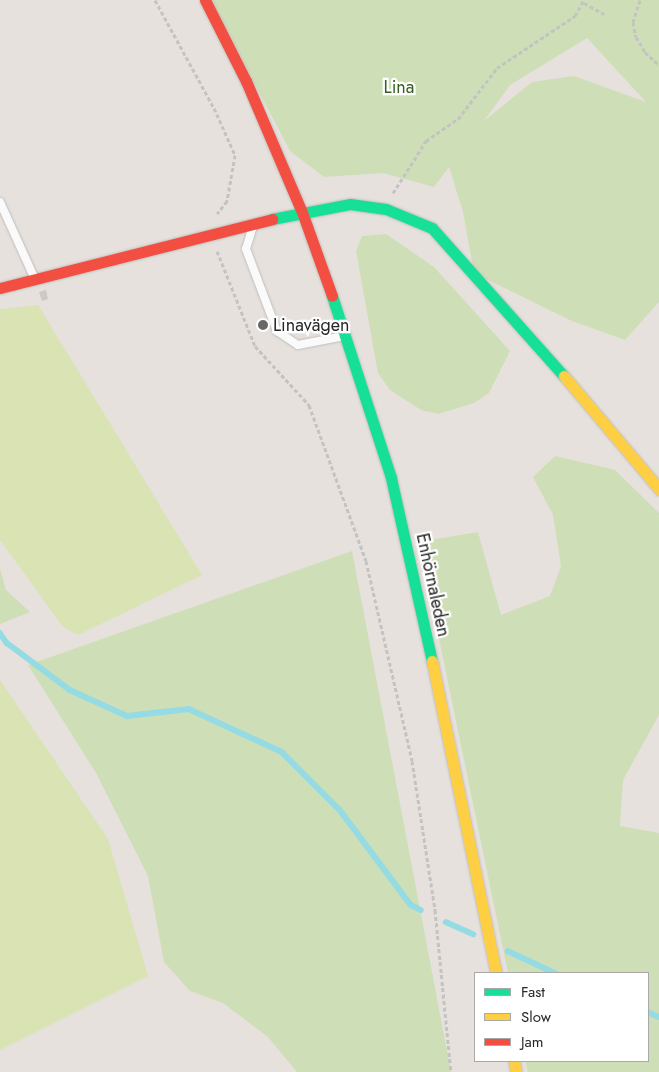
<!DOCTYPE html>
<html>
<head>
<meta charset="utf-8">
<style>
	body { margin:0 }
	#map { position:relative; width:659px; height:1072px; overflow:hidden; background:#e6e1dc; font-family:Jost,sans-serif }
	div>[style] { position:absolute }
	.green>* { inset:0; background:#cedfb7 }
	.pitch>* { inset:0; background:#d9e3b4 }
	.stream>* { height:5.5px; margin:-2.75px; padding:0 2.75px; transform-origin:2.75px; border-radius:2.75px; background:#94dbe3 }
	.building>* { inset:0; background:#ccc9c6 }
	.path>* { height:3px; margin-top:-1.5px; transform-origin:0; background:repeating-linear-gradient(90deg,#c4c3c3 0 4px,transparent 0 6.5px) }
	.roads { filter:drop-shadow(0 0 1px #c0bebe) drop-shadow(0 0 1px #c0bebe) }
	.lane>* { height:8px; margin:-4px; padding:0 4px; transform-origin:4px; border-radius:4px; background:#fbfafa }
	.fast>* { height:11px; margin:-5.5px; padding:0 5.5px; transform-origin:5.5px; border-radius:5.5px; background:#16e098 }
	.slow>* { height:11px; margin:-5.5px; padding:0 5.5px; transform-origin:5.5px; border-radius:5.5px; background:#ffcf43 }
	.jam>* { height:11px; margin:-5.5px; padding:0 5.5px; transform-origin:5.5px; border-radius:5.5px; background:#f24e42 }
	.dots>* { width:14px; height:14px; translate:-50% -50%; box-sizing:border-box; border:2px solid #fff; border-radius:50% }
	span { translate:-50% -50%; white-space:nowrap; text-align:center; line-height:1.15; -webkit-text-stroke:4.5px #fff; paint-order:stroke }
	.park-label { font-size:18px; color:#345e1d }
	.poi-label { font-size:18px; color:#272727 }
	.left { translate:0 -50%; text-align:left }
	.street-label { font-size:18px; color:#272727 }
	.legend { position:absolute; left:474px; top:972px; width:175px; height:90px; box-sizing:border-box; background:#fff; border:1px solid #a9a9a9; margin:0; padding:6px 9px; list-style:none; font-size:15px; color:#272727 }
	.legend li { display:flex; align-items:center; gap:10px; height:25px }
	.legend b { width:25px; border:1px solid #a9a9a9 }
</style>
</head>
<body>
<div id="map">
	<div class="green">
		<i style="clip-path:polygon(evenodd,211px 0,659px 0,659px 302px,625px 340px,572px 321px,474px 273px,463px 212px,449px 167px,434px 187px,383px 173px,324px 177px,290px 151px,211px 0,587px 38px,646px 102px,574px 76px,532px 82px,484px 121px,510px 85px,587px 38px)"></i>
		<i style="clip-path:polygon(386px 234px,434px 267px,510px 351px,489px 393px,474px 403px,438px 414px,421px 410px,390px 390px,378px 373px,356px 251px,362px 236px)"></i>
		<i style="clip-path:polygon(555px 456px,615px 470px,659px 513px,659px 715px,623px 780px,620px 826px,659px 833px,659px 1072px,528px 1072px,525px 1061px,648px 1061px,648px 973px,508px 973px,419px 542px,478px 532px,501px 615px,550px 596px,561px 566px,553px 515px,533px 477px)"></i>
		<i style="clip-path:polygon(352px 551px,451px 1072px,297px 1072px,268px 1037px,223px 1003px,190px 991px,164px 962px,148px 876px,96px 773px,28px 665px)"></i>
		<i style="clip-path:polygon(0 569px,6px 590px,30px 612px,0 624px)"></i>
	</div>
	<div class="pitch">
		<i style="clip-path:polygon(38px 305px,202px 575px,78px 635px,63px 627px,0 540px,0 309px)"></i>
		<i style="clip-path:polygon(0 680px,108px 839px,148px 976px,0 1050px)"></i>
	</div>
	<div class="stream">
		<i style="left:0;top:633px;width:12px;rotate:55deg"></i>
		<i style="left:7px;top:643px;width:79px;rotate:36.7deg"></i>
		<i style="left:70px;top:690px;width:63px;rotate:24.5deg"></i>
		<i style="left:127px;top:716px;width:62px;rotate:-6.4deg"></i>
		<i style="left:189px;top:709px;width:102px;rotate:24.8deg"></i>
		<i style="left:282px;top:752px;width:82px;rotate:45deg"></i>
		<i style="left:340px;top:810px;width:119px;rotate:53.2deg"></i>
		<i style="left:411px;top:905px;width:11px;rotate:27deg"></i>
		<i style="left:446px;top:922px;width:30px;rotate:24deg"></i>
		<i style="left:508px;top:951px;width:52px;rotate:25.1deg"></i>
		<i style="left:648px;top:1012px;width:12px;rotate:24deg"></i>
	</div>
	<div class="building">
		<i style="clip-path:polygon(46px 290px,48px 299px,42px 301px,39px 292px)"></i>
	</div>
	<div class="path">
		<i style="left:155px;top:0;width:123px;rotate:61.4deg"></i>
		<i style="left:214px;top:108px;width:51px;rotate:65.9deg"></i>
		<i style="left:235px;top:155px;width:47px;rotate:99.9deg"></i>
		<i style="left:227px;top:201px;width:16px;rotate:128deg"></i>
		<i style="left:640px;top:0;width:23px;rotate:108deg"></i>
		<i style="left:633px;top:22px;width:15px;rotate:79deg"></i>
		<i style="left:636px;top:37px;width:17px;rotate:59deg"></i>
		<i style="left:645px;top:52px;width:19px;rotate:43deg"></i>
		<i style="left:584px;top:3px;width:23px;rotate:29deg"></i>
		<i style="left:393px;top:193px;width:62px;rotate:-57.6deg"></i>
		<i style="left:426px;top:141px;width:39px;rotate:-35deg"></i>
		<i style="left:458px;top:119px;width:64px;rotate:-52.6deg"></i>
		<i style="left:497px;top:68px;width:94px;rotate:-33.7deg"></i>
		<i style="left:575px;top:16px;width:18px;rotate:-61deg"></i>
		<i style="left:217px;top:251px;width:102px;rotate:68.2deg"></i>
		<i style="left:255px;top:346px;width:80px;rotate:47.5deg"></i>
		<i style="left:309px;top:405px;width:166px;rotate:69.9deg"></i>
		<i style="left:366px;top:561px;width:205px;rotate:77deg"></i>
		<i style="left:412px;top:761px;width:151px;rotate:81.2deg"></i>
		<i style="left:435px;top:910px;width:163px;rotate:84.4deg"></i>
	</div>
	<div class="roads">
		<div class="lane">
			<i style="left:0;top:202px;width:82px;rotate:65.6deg"></i>
			<i style="left:253px;top:226px;width:24px;rotate:107deg"></i>
			<i style="left:246px;top:249px;width:88px;rotate:69.3deg"></i>
			<i style="left:277px;top:331px;width:25px;rotate:34deg"></i>
			<i style="left:298px;top:345px;width:47px;rotate:-11.1deg"></i>
		</div>
		<div class="fast">
			<i style="left:272px;top:219px;width:79px;rotate:-10.9deg"></i>
			<i style="left:350px;top:204px;width:36px;rotate:8deg"></i>
			<i style="left:386px;top:209px;width:50px;rotate:22.4deg"></i>
			<i style="left:432px;top:228px;width:198px;rotate:48.3deg"></i>
			<i style="left:332px;top:296px;width:191px;rotate:72deg"></i>
			<i style="left:391px;top:478px;width:188px;rotate:77.4deg"></i>
		</div>
		<div class="slow">
			<i style="left:564px;top:376px;width:148px;rotate:49.9deg"></i>
			<i style="left:432px;top:661px;width:318px;rotate:78.4deg"></i>
			<i style="left:514px;top:1061px;width:11px;rotate:80deg"></i>
		</div>
		<div class="jam">
			<i style="left:205px;top:0;width:91px;rotate:63.2deg"></i>
			<i style="left:246px;top:81px;width:142px;rotate:66.9deg"></i>
			<i style="left:302px;top:212px;width:89px;rotate:70.3deg"></i>
			<i style="left:0;top:288px;width:281px;rotate:-14.2deg"></i>
		</div>
	</div>
	<div class="dots">
		<i style="left:263px;top:325px;background:#6a6866"></i>
	</div>
	<div class="park-label">
		<span style="left:399px;top:87px">Lina</span>
	</div>
	<div class="poi-label">
		<span class="left" style="left:273px;top:325px">Linavägen</span>
	</div>
	<div class="street-label">
		<span style="left:433px;top:585px;rotate:78deg">Enhörnaleden</span>
	</div>
	<ul class="legend">
	<li><b style="height:6px;background:#16e098"></b>Fast</li>
	<li><b style="height:6px;background:#ffcf43"></b>Slow</li>
	<li><b style="height:6px;background:#f24e42"></b>Jam</li>
	</ul>
</div>
</body>
</html>
